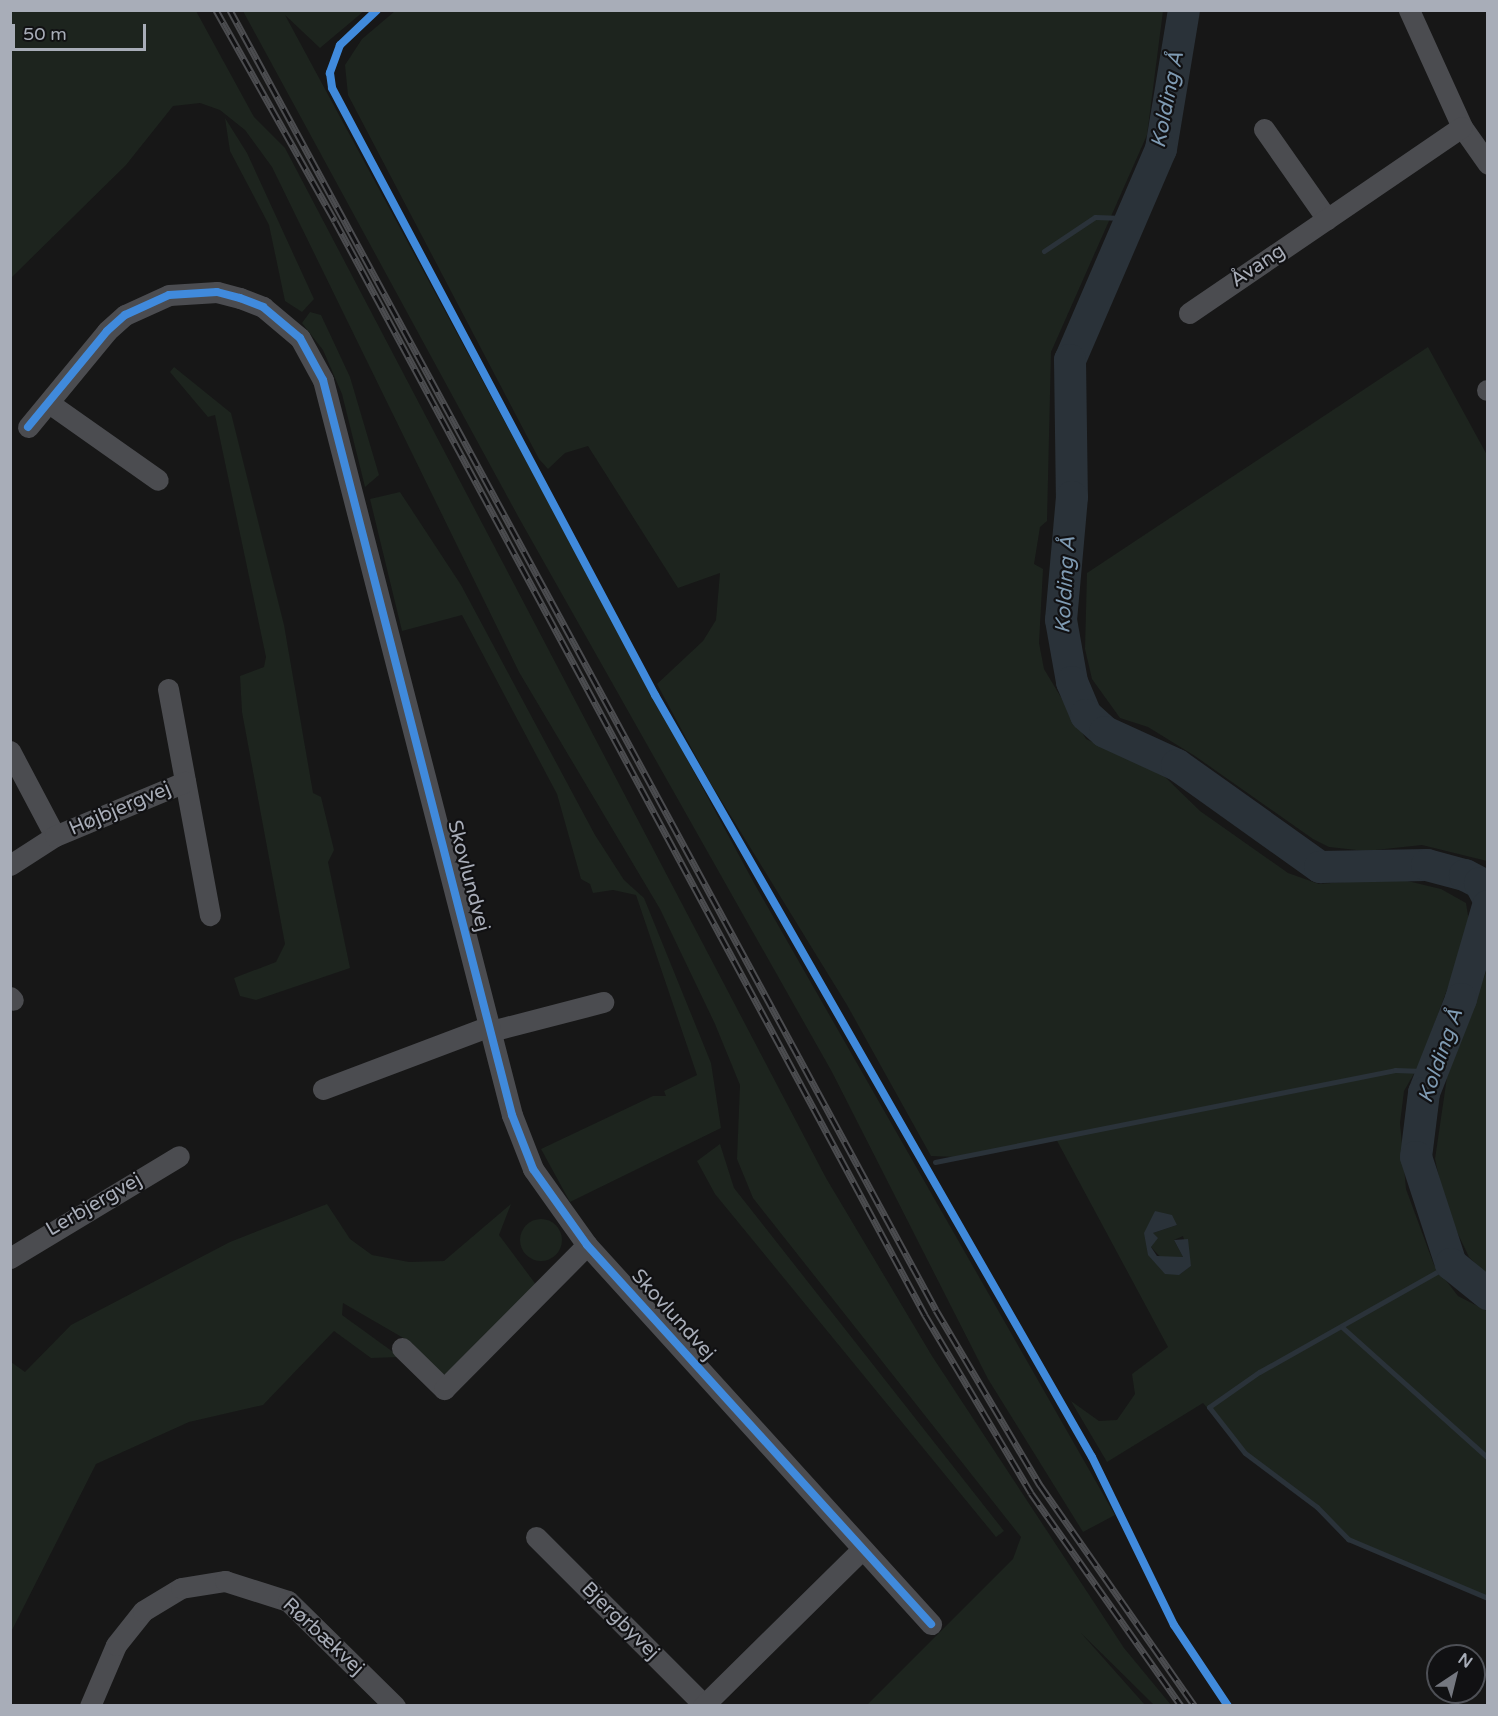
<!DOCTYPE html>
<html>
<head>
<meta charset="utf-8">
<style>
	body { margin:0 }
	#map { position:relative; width:1498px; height:1716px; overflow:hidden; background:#171717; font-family:"Varela Round",sans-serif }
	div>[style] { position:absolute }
	.green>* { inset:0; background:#1d241e }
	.round { border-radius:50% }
	.water>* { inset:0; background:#2a3239 }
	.stream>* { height:5px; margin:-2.5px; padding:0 2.5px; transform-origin:2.5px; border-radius:2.5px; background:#2a3239 }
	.river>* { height:32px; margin:-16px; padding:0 16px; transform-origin:16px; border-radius:16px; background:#2a3239 }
	.minor>* { height:21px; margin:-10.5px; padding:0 10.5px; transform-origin:10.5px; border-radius:10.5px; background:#4b4c50 }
	.rail>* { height:7px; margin-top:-3.5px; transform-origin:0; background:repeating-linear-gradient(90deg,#111113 0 14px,#4b4c4f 0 28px); box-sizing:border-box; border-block:2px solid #4b4c4f }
	.cycleway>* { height:8px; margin:-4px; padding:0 4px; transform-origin:4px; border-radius:4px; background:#408adc }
	span { translate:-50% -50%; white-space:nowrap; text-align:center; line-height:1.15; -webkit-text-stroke:4.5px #111113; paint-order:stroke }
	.street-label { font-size:20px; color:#a8adb8 }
	.water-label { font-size:21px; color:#7f9bb3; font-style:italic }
	.frame { position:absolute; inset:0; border:12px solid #a8adb8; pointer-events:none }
	.north { position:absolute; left:1426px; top:1644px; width:60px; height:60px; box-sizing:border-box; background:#111113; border:2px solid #4d4f55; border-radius:50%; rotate:35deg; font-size:16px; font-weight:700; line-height:24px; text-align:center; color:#a8adb8 }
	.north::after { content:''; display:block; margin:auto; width:21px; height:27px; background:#757880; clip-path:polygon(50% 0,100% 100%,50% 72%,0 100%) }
	.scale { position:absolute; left:12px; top:24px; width:134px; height:27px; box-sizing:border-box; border:3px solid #a8adb8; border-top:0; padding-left:8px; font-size:18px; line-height:21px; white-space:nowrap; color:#a8adb8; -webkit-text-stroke:4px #111113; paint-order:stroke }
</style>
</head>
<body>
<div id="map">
	<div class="green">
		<i style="clip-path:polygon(11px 10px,196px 11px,254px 117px,285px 148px,826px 1178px,932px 1356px,1124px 1648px,1171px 1705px,1154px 1705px,1081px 1633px,1145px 1705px,867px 1705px,1013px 1559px,1021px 1537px,753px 1198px,737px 1159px,740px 1085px,715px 1024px,660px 909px,519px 672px,272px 167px,245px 130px,220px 110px,200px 103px,173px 106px,126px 165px,11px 278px)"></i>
		<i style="clip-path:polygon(243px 11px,364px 11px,320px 48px,285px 15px,754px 883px,1115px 1515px,1083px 1532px,988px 1379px,832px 1072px,519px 518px)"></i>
		<i style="clip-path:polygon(evenodd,395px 11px,1163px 11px,1147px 135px,1051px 352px,1047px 521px,1040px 527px,1034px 564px,1043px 569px,1039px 643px,1044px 669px,1086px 739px,1161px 773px,1200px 811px,1288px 873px,1319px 884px,1395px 878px,1441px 889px,1466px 903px,1470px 928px,1419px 1065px,1404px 1091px,1400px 1123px,1406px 1189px,1434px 1265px,1458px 1296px,1487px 1311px,1487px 1598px,1348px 1539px,1317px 1507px,1245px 1453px,1203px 1403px,1107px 1462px,1071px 1401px,1099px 1421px,1117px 1420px,1135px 1394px,1132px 1374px,1168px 1347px,1055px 1137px,956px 1157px,931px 1156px,847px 1005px,708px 779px,657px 684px,703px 641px,716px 620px,720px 573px,678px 588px,588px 446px,565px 453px,548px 469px,539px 459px,348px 95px,345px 65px,362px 39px,395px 11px,1155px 1211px,1177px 1225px,1153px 1233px,1151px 1247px,1163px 1260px,1183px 1257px,1174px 1240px,1183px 1236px,1191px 1266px,1180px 1274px,1166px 1274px,1148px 1254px,1155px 1211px)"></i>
		<i style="clip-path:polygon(225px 118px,247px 153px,314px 299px,302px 312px,285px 301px,269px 225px,230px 151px)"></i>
		<i style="clip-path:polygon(310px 312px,321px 315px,350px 377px,379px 475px,365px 487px,342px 394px,323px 350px,302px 323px)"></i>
		<i style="clip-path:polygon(1428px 347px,1487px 455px,1487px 861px,1422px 845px,1366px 851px,1329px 847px,1313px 839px,1195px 756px,1148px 727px,1120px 718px,1092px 679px,1085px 649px,1087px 573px)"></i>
		<i style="clip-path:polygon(174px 367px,231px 413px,284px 625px,313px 793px,321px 797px,334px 850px,328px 862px,350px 968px,256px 1000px,240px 996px,234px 978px,276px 962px,285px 944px,242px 712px,240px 676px,264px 667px,266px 657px,215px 415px,208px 417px,170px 372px)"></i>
		<i style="clip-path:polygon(400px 492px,461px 585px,595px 835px,624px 880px,644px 898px,711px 1063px,721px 1128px,570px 1202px,541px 1149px,653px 1096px,666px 1096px,664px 1091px,697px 1075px,636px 895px,613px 890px,593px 893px,590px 884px,581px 879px,557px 794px,462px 615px,402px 631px,370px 499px)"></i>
		<i style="clip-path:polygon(1487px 969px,1487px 1276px,1469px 1257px,1446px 1209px,1435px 1159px,1447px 1077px)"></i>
		<i style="clip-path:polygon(720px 1144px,734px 1188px,1004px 1531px,996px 1537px,715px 1194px,697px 1161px)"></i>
		<i style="clip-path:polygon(327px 1204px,350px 1239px,372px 1255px,409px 1262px,444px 1261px,511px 1204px,499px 1235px,537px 1286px,447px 1374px,438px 1375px,412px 1343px,343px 1303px,342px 1315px,400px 1357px,371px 1358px,334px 1331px,263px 1405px,189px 1422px,96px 1464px,11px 1632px,11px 1362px,25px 1372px,71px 1325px,230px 1242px)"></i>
		<i class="round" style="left:520px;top:1219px;width:42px;height:42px"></i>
	</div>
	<div class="water">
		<i style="clip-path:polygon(1155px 1211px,1172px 1215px,1177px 1225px,1153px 1233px,1158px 1238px,1151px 1247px,1157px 1256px,1183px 1257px,1174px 1240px,1188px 1239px,1191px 1266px,1179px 1275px,1165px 1274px,1148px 1255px,1144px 1233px)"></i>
	</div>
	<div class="stream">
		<i style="left:1044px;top:251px;width:61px;rotate:-33.7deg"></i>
		<i style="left:1095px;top:217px;width:35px;rotate:2deg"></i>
		<i style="left:935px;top:1162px;width:469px;rotate:-11.3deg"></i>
		<i style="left:1395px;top:1070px;width:36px;rotate:2deg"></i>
		<i style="left:1451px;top:1264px;width:220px;rotate:150.6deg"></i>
		<i style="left:1259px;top:1372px;width:61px;rotate:145deg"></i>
		<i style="left:1209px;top:1407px;width:58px;rotate:52deg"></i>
		<i style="left:1245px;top:1453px;width:90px;rotate:36.9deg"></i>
		<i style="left:1317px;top:1507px;width:45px;rotate:45.9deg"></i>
		<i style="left:1348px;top:1539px;width:152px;rotate:22.9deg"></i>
		<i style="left:1342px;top:1327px;width:196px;rotate:41.9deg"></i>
	</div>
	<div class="river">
		<i style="left:1184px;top:10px;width:141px;rotate:99.4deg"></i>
		<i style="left:1161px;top:149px;width:230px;rotate:113.3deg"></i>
		<i style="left:1070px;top:360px;width:137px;rotate:89.2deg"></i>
		<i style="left:1072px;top:497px;width:123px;rotate:95.1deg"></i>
		<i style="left:1061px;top:620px;width:63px;rotate:79.9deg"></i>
		<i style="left:1072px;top:682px;width:36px;rotate:67deg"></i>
		<i style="left:1086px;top:715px;width:25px;rotate:42deg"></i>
		<i style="left:1105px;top:732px;width:79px;rotate:24.6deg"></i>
		<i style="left:1177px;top:765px;width:176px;rotate:35.5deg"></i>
		<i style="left:1320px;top:867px;width:107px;rotate:-1.1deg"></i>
		<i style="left:1427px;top:865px;width:39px;rotate:15deg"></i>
		<i style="left:1465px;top:875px;width:17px;rotate:28deg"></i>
		<i style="left:1480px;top:883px;width:17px;rotate:62deg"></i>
		<i style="left:1488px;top:906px;width:97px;rotate:106.2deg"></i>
		<i style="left:1461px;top:999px;width:101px;rotate:111.5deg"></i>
		<i style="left:1424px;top:1093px;width:64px;rotate:97.1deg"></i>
		<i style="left:1416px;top:1157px;width:113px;rotate:71.9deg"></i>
		<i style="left:1451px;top:1264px;width:48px;rotate:39deg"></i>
	</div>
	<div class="minor">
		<i style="left:1409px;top:10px;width:128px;rotate:65.6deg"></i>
		<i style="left:1462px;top:127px;width:45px;rotate:54.9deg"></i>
		<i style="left:1264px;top:129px;width:110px;rotate:55deg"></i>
		<i style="left:1189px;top:313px;width:330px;rotate:-34.3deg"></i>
		<i style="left:1487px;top:390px;width:1px"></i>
		<i style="left:49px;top:403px;width:133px;rotate:35.2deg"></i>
		<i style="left:28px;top:427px;width:124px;rotate:-50.5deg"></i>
		<i style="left:107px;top:331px;width:24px;rotate:-42deg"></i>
		<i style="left:125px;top:315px;width:48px;rotate:-24.4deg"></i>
		<i style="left:169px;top:295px;width:48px;rotate:-3.6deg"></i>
		<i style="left:217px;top:292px;width:24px;rotate:15deg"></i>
		<i style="left:240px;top:298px;width:25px;rotate:21deg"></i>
		<i style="left:263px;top:307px;width:48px;rotate:40deg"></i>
		<i style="left:300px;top:338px;width:48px;rotate:61.3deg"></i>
		<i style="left:323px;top:380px;width:759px;rotate:75.58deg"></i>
		<i style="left:512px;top:1115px;width:58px;rotate:68.7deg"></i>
		<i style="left:533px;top:1169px;width:93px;rotate:54.6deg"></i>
		<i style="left:587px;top:1245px;width:512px;rotate:47.77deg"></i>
		<i style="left:168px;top:689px;width:230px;rotate:79.5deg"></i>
		<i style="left:10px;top:751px;width:96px;rotate:62.1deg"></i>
		<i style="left:10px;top:865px;width:54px;rotate:-32.8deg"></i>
		<i style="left:55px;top:836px;width:141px;rotate:-22.6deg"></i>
		<i style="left:10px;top:997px;width:4px;rotate:45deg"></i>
		<i style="left:491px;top:1031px;width:116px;rotate:-14.5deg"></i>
		<i style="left:323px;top:1089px;width:178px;rotate:-20.7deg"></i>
		<i style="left:10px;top:1258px;width:197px;rotate:-31.1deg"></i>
		<i style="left:402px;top:1348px;width:59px;rotate:44.3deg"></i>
		<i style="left:444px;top:1389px;width:203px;rotate:-45.2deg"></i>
		<i style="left:536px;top:1537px;width:238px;rotate:45deg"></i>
		<i style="left:90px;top:1706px;width:66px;rotate:-66.9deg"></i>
		<i style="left:116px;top:1645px;width:43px;rotate:-51.5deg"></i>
		<i style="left:143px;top:1611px;width:44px;rotate:-31.2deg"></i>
		<i style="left:181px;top:1588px;width:45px;rotate:-9deg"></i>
		<i style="left:225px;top:1581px;width:66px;rotate:17.6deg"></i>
		<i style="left:288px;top:1601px;width:150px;rotate:44.5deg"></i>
		<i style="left:703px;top:1706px;width:223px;rotate:-44.6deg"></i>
	</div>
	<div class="rail">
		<i style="left:216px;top:10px;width:242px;rotate:60.6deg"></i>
		<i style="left:335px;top:221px;width:1243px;rotate:61.66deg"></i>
		<i style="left:925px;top:1315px;width:207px;rotate:59.2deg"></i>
		<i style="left:1031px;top:1493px;width:261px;rotate:54.8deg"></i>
		<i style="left:230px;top:10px;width:1479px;rotate:61.49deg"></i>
		<i style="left:936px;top:1310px;width:204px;rotate:59.3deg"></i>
		<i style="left:1040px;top:1485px;width:270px;rotate:55deg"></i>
	</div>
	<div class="cycleway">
		<i style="left:377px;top:10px;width:51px;rotate:136.6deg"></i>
		<i style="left:340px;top:45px;width:30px;rotate:110deg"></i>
		<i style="left:330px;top:73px;width:15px;rotate:82deg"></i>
		<i style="left:332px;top:88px;width:688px;rotate:61.98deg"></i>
		<i style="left:655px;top:695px;width:878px;rotate:60.17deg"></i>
		<i style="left:1092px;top:1457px;width:187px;rotate:64deg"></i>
		<i style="left:1174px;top:1625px;width:97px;rotate:56.3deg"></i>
		<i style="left:28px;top:427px;width:124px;rotate:-50.5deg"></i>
		<i style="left:107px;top:331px;width:24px;rotate:-42deg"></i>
		<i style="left:125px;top:315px;width:48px;rotate:-24.4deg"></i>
		<i style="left:169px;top:295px;width:48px;rotate:-3.6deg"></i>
		<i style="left:217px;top:292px;width:24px;rotate:15deg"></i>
		<i style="left:240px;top:298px;width:25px;rotate:21deg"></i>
		<i style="left:263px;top:307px;width:48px;rotate:40deg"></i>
		<i style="left:300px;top:338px;width:48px;rotate:61.3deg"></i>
		<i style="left:323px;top:380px;width:759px;rotate:75.58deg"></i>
		<i style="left:512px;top:1115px;width:58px;rotate:68.7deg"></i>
		<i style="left:533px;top:1169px;width:93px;rotate:54.6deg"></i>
		<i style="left:587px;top:1245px;width:512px;rotate:47.77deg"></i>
	</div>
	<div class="street-label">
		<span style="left:1258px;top:266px;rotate:-34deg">Åvang</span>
		<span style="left:120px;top:809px;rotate:-23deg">Højbjergvej</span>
		<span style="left:468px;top:876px;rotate:75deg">Skovlundvej</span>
		<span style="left:94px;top:1205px;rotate:-30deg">Lerbjergvej</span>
		<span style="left:673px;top:1315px;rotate:48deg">Skovlundvej</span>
		<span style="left:620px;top:1621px;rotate:45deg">Bjergbyvej</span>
		<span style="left:323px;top:1637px;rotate:43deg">Rørbækvej</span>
	</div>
	<div class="water-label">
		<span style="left:1168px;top:100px;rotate:-79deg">Kolding Å</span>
		<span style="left:1066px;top:585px;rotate:-87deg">Kolding Å</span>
		<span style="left:1441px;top:1056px;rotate:-71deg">Kolding Å</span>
	</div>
	<div class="frame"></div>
	<div class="north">N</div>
	<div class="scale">50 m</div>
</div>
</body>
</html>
